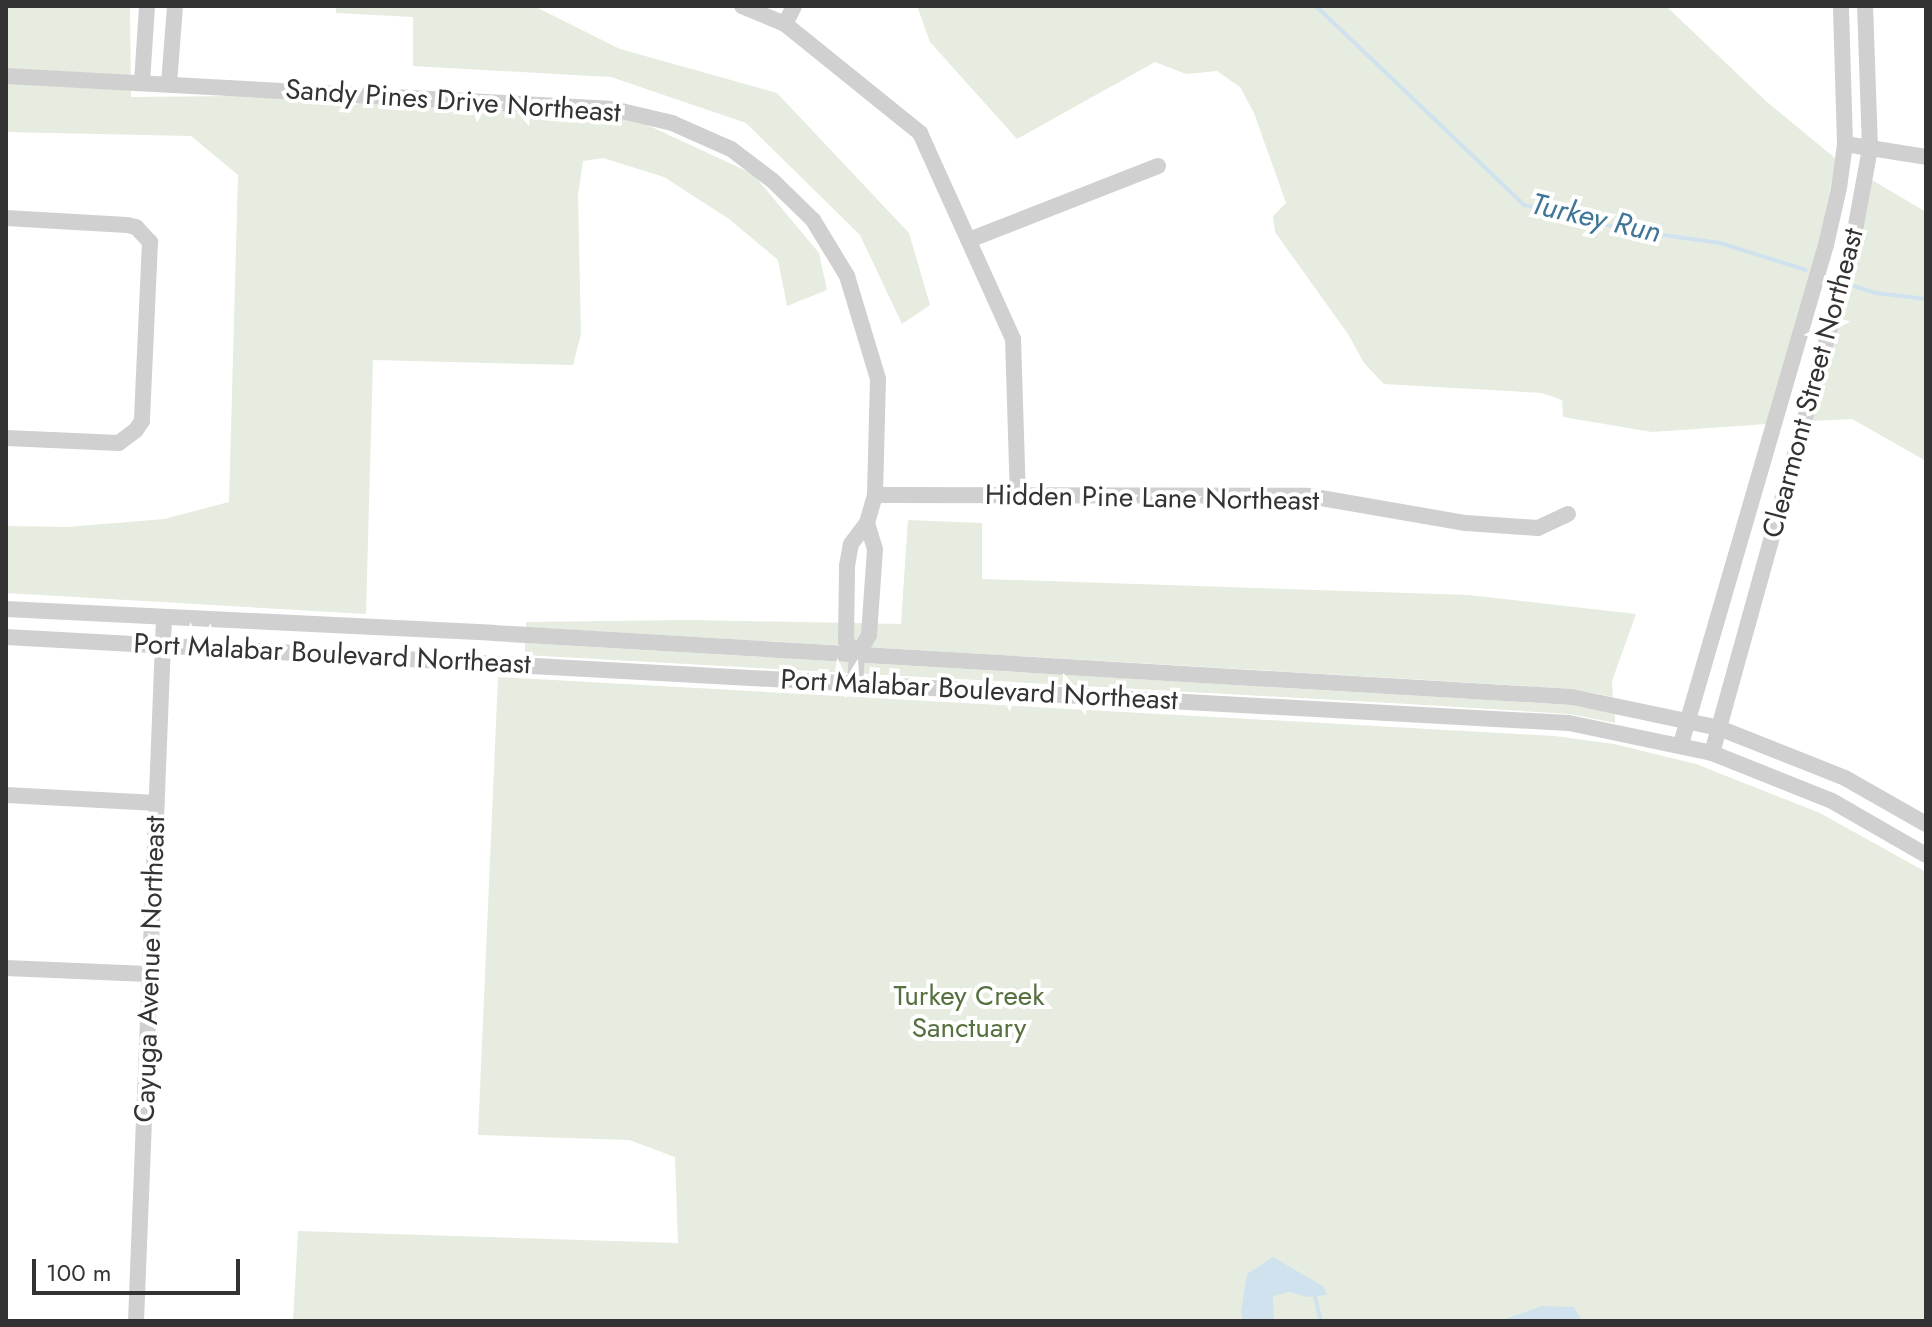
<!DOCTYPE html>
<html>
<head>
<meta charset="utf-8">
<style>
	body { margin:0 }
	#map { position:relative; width:1932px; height:1327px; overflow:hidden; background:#fff; font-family:Jost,sans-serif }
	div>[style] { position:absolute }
	.green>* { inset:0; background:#e6ecdf }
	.water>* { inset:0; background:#cfe2ee }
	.stream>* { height:4px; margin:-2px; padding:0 2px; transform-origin:2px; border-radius:2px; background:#cfe2ee }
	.minor>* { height:16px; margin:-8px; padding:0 8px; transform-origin:8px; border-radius:8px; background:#d0d0d0 }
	span { translate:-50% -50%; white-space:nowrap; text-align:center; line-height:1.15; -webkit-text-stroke:8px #fff; paint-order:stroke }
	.street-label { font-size:28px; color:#333 }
	.park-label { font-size:28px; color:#56703f }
	.water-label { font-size:30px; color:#3f7597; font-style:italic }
	.frame { position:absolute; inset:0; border:8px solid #333; pointer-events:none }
	.scale { position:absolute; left:32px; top:1259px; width:208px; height:36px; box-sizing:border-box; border:4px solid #333; border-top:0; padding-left:10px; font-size:24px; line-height:28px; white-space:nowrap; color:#333; -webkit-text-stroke:6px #fff; paint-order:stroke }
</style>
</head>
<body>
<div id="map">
	<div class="green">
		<i style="clip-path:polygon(6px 6px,130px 6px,131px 97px,243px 96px,613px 109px,753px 174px,819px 253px,827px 290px,787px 306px,778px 260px,729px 219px,664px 177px,603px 158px,583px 161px,578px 195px,581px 334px,573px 365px,373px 360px,366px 614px,6px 593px,6px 526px,67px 527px,164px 519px,229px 502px,238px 175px,191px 136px,6px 132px)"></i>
		<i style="clip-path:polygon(336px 6px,534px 6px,620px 49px,777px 93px,909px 233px,930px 305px,902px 324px,860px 235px,746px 123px,611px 77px,413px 66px,413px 17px,336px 13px)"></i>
		<i style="clip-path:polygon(917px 6px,1666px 6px,1767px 102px,1836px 159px,1819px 243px,1767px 424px,1652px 432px,1563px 417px,1562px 400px,1542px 393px,1384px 384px,1364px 363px,1348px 334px,1275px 232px,1273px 216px,1286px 203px,1254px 113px,1240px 87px,1217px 71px,1186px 74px,1155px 62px,1017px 139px,930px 42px)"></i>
		<i style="clip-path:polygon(1872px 180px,1926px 212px,1926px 461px,1852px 419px,1811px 421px)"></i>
		<i style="clip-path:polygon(908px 520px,982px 523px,982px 579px,1468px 595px,1636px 614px,1612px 681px,1613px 697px,1573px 689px,1411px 679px,526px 627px,526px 622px,691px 620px,901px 624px)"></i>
		<i style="clip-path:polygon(525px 643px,1571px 705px,1615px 714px,1615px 723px,1570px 714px,1409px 704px,525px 655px)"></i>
		<i style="clip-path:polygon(498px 677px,1555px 736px,1614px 744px,1696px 764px,1820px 813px,1926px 872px,1926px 1321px,293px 1321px,298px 1231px,678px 1243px,675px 1157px,629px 1140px,478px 1135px)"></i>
	</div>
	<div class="water">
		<i style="clip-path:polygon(1273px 1257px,1324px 1287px,1327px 1295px,1308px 1297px,1289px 1292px,1273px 1296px,1274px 1321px,1243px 1321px,1241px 1312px,1247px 1274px)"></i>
		<i style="clip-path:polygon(1542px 1306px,1574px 1307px,1582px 1321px,1500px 1321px)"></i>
	</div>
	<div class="stream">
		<i style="left:1316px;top:6px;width:288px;rotate:43.7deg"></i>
		<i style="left:1524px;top:205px;width:106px;rotate:13.6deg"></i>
		<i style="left:1627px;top:230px;width:94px;rotate:8deg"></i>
		<i style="left:1720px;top:243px;width:90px;rotate:17.4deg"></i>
		<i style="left:1854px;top:286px;width:23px;rotate:18deg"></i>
		<i style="left:1876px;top:293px;width:50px;rotate:6.8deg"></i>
		<i style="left:1314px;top:1293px;width:29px;rotate:76deg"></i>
	</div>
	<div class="minor">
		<i style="left:742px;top:6px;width:47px;rotate:22.7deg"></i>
		<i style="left:785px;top:24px;width:174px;rotate:38.9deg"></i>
		<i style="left:920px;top:133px;width:226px;rotate:65.7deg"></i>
		<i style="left:1013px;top:339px;width:157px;rotate:88.2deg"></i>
		<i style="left:785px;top:24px;width:20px;rotate:-63deg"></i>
		<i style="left:6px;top:76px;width:608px;rotate:3.11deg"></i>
		<i style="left:613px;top:109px;width:61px;rotate:13.3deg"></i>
		<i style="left:672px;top:123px;width:64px;rotate:23.8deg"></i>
		<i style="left:731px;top:149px;width:53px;rotate:37.3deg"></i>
		<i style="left:773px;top:181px;width:56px;rotate:44.3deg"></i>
		<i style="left:813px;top:220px;width:66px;rotate:58.7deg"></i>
		<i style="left:847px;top:276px;width:108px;rotate:73.2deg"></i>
		<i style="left:878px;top:379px;width:116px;rotate:91.5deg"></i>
		<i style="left:875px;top:495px;width:29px;rotate:106deg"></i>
		<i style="left:867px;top:523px;width:27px;rotate:73deg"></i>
		<i style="left:875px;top:549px;width:86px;rotate:94deg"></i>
		<i style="left:869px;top:635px;width:24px;rotate:120deg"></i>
		<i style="left:857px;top:656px;width:28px;rotate:94deg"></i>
		<i style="left:142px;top:82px;width:76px;rotate:-86.2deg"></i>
		<i style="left:169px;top:84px;width:78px;rotate:-85.6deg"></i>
		<i style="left:1845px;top:144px;width:82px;rotate:9.1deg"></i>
		<i style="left:6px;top:218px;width:121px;rotate:3.3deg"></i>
		<i style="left:127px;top:225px;width:9px;rotate:13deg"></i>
		<i style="left:136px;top:227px;width:21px;rotate:47deg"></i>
		<i style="left:150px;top:242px;width:179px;rotate:92.6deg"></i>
		<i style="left:142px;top:421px;width:11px;rotate:124deg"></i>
		<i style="left:136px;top:430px;width:21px;rotate:143deg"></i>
		<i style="left:119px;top:443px;width:113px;rotate:-177.5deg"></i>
		<i style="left:969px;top:240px;width:203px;rotate:-21.4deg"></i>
		<i style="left:875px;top:495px;width:434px;rotate:0.1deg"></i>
		<i style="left:1309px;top:496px;width:159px;rotate:9.8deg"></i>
		<i style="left:1466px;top:523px;width:72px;rotate:4deg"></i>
		<i style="left:1538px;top:528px;width:33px;rotate:-25deg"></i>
		<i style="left:6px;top:609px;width:488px;rotate:2.8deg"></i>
		<i style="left:493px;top:633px;width:1081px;rotate:3.39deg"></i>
		<i style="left:1572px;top:697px;width:150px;rotate:11.9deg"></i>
		<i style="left:1719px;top:728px;width:136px;rotate:21.6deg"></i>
		<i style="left:1845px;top:778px;width:93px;rotate:29.6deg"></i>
		<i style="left:6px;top:637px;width:1565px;rotate:3.15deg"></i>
		<i style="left:1569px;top:723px;width:146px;rotate:11.8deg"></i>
		<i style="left:1712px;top:753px;width:129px;rotate:21.8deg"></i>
		<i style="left:1832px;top:801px;width:108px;rotate:29.9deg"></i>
		<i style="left:857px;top:656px;width:19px;rotate:-126deg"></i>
		<i style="left:846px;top:641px;width:75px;rotate:-89.2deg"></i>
		<i style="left:847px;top:566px;width:22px;rotate:-80deg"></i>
		<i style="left:851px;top:544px;width:26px;rotate:-53deg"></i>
		<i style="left:1681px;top:744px;width:520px;rotate:-73.8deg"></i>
		<i style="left:1826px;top:245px;width:58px;rotate:-77.2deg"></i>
		<i style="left:1839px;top:188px;width:44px;rotate:-82.2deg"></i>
		<i style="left:1845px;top:144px;width:138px;rotate:-91.7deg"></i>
		<i style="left:1712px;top:753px;width:520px;rotate:-74.49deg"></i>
		<i style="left:1851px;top:252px;width:106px;rotate:-79.6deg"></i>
		<i style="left:1870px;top:148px;width:142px;rotate:-92deg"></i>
		<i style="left:6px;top:795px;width:151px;rotate:3deg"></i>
		<i style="left:6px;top:968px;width:142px;rotate:2.4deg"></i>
		<i style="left:136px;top:1321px;width:704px;rotate:-87.72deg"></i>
	</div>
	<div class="street-label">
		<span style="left:453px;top:101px;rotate:4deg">Sandy Pines Drive Northeast</span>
		<span style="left:1813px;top:383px;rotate:-75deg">Clearmont Street Northeast</span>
		<span style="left:1152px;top:498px;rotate:1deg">Hidden Pine Lane Northeast</span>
		<span style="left:332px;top:654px;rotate:3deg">Port Malabar Boulevard Northeast</span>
		<span style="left:979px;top:690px;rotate:3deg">Port Malabar Boulevard Northeast</span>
		<span style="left:150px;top:969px;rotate:-88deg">Cayuga Avenue Northeast</span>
	</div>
	<div class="park-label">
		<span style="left:969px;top:1012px">Turkey Creek<br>Sanctuary</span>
	</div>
	<div class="water-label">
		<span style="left:1596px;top:218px;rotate:13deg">Turkey Run</span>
	</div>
	<div class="frame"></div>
	<div class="scale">100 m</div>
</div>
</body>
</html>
